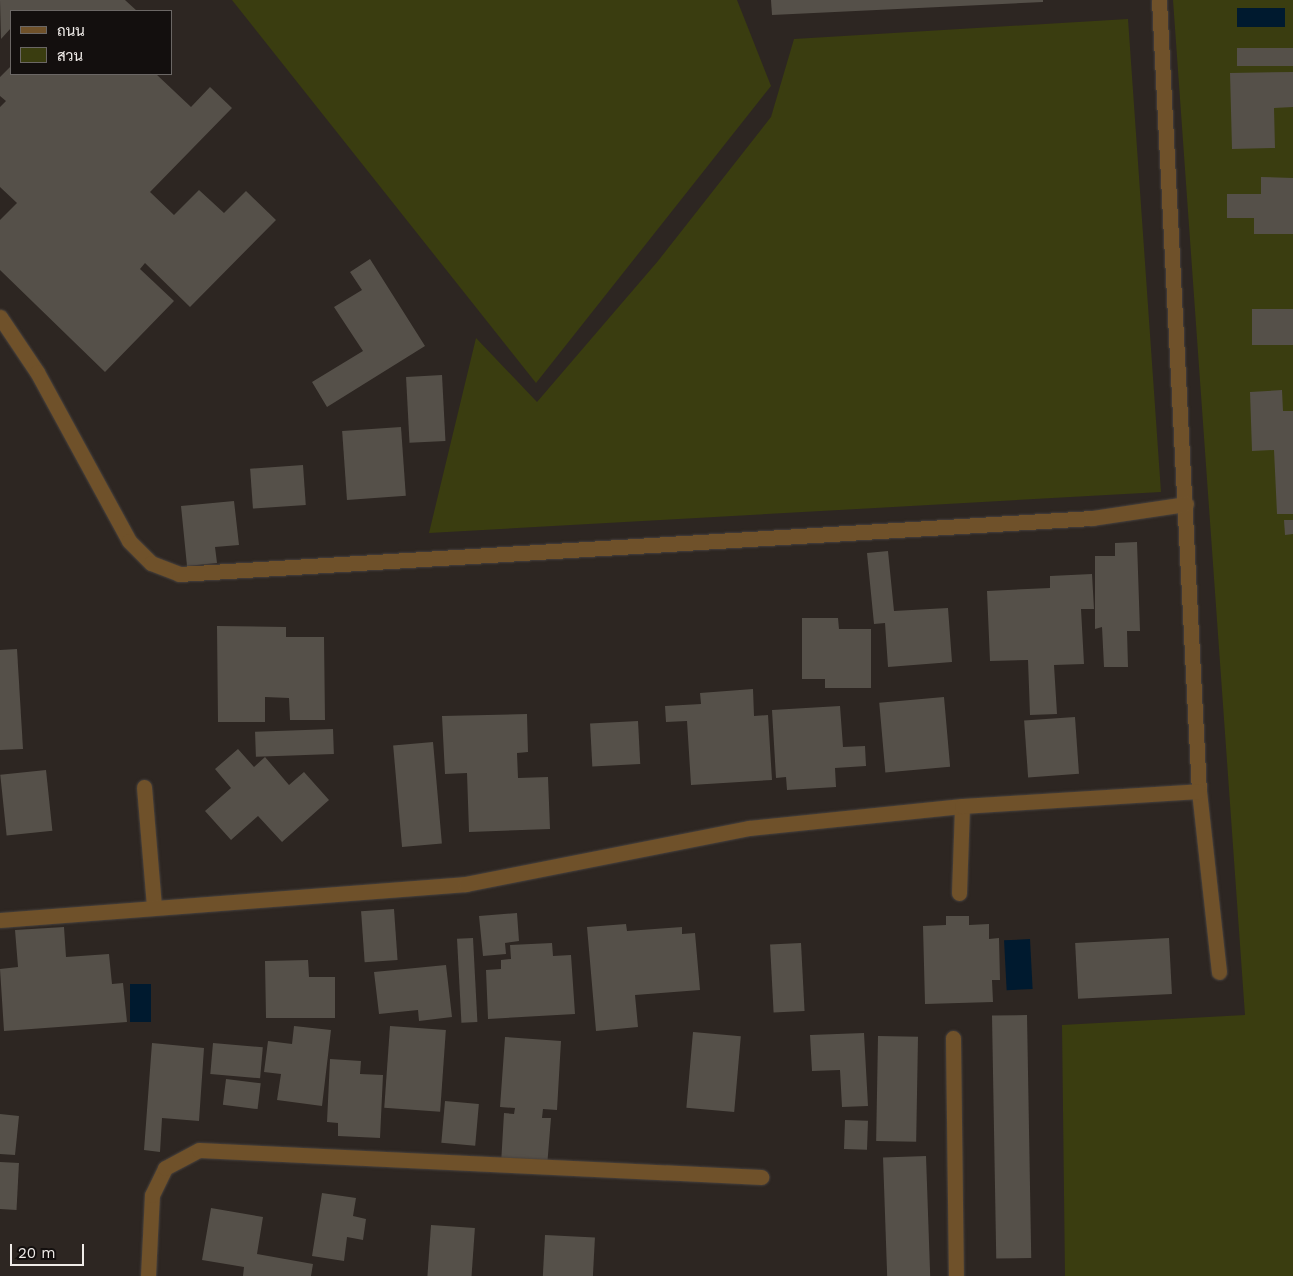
<!DOCTYPE html>
<html>
<head>
<meta charset="utf-8">
<style>
	body { margin:0 }
	#map { position:relative; width:1293px; height:1276px; overflow:hidden; background:#2d2622; font-family:"Work Sans",Sarabun,sans-serif }
	div>[style] { position:absolute }
	.green>* { inset:0; background:#3a3d10 }
	.water>* { inset:0; background:#001a2f; transform-origin:0 0 }
	.building>* { inset:0; background:#555049; transform-origin:0 0 }
	.roads { filter:drop-shadow(0 0 1px #48423e) drop-shadow(0 0 1px #48423e) }
	.lane>* { height:15px; margin:-7.5px; padding:0 7.5px; transform-origin:7.5px; border-radius:7.5px; background:#6f512a }
	.street>* { height:15px; margin:-7.5px; padding:0 7.5px; transform-origin:7.5px; border-radius:7.5px; background:#6f512a }
	span { translate:-50% -50%; white-space:nowrap; text-align:center; line-height:1.15; -webkit-text-stroke:5px #130f0e; paint-order:stroke }
	.legend { position:absolute; left:10px; top:10px; width:162px; height:65px; box-sizing:border-box; background:#130f0e; border:1px solid #6b6765; margin:0; padding:6px 9px; list-style:none; font-size:15px; color:#efebe8 }
	.legend li { display:flex; align-items:center; gap:10px; height:25px }
	.legend b { width:25px; border:1px solid #6b6765 }
	.scale { position:absolute; left:10px; top:1244px; width:74px; height:22px; box-sizing:border-box; border:2px solid #efebe8; border-top:0; padding-left:6px; font-size:15px; line-height:18px; white-space:nowrap; color:#efebe8; -webkit-text-stroke:4px #130f0e; paint-order:stroke }
</style>
</head>
<body>
<div id="map">
	<div class="green">
		<i style="clip-path:polygon(232px 0,737px 0,771px 86px,536px 383px)"></i>
		<i style="clip-path:polygon(1173px 0,1293px 0,1293px 1276px,1065px 1276px,1062px 1025px,1245px 1015px)"></i>
		<i style="clip-path:polygon(1128px 19px,1161px 492px,429px 533px,476px 338px,537px 402px,658px 261px,771px 117px,794px 39px)"></i>
	</div>
	<div class="water">
		<i style="left:1237px;top:8px;width:48px;height:19px"></i>
		<i style="left:1030px;top:939px;width:50px;height:26px;rotate:87deg"></i>
		<i style="left:130px;top:984px;width:21px;height:38px"></i>
	</div>
	<div class="building">
		<i style="clip-path:polygon(0 0,125px 0,137px 11px,11px 11px,11px 28px,1px 39px)"></i>
		<i style="clip-path:polygon(771px 0,1043px 0,1043px 2px,772px 15px)"></i>
		<i style="left:1293px;top:48px;width:18px;height:56px;rotate:90deg"></i>
		<i style="clip-path:polygon(11px 66px,11px 74px,156px 74px,191px 107px,210px 87px,232px 108px,150px 192px,174px 215px,199px 190px,224px 213px,246px 191px,276px 220px,190px 307px,145px 263px,140px 269px,174px 301px,105px 372px,0 270px,0 220px,17px 203px,0 187px,0 107px,6px 101px,0 96px,0 77px)"></i>
		<i style="clip-path:polygon(1293px 72px,1293px 107px,1274px 108px,1275px 148px,1232px 149px,1230px 73px)"></i>
		<i style="clip-path:polygon(1261px 177px,1293px 178px,1293px 234px,1254px 234px,1254px 218px,1227px 218px,1227px 194px,1261px 194px)"></i>
		<i style="clip-path:polygon(370px 259px,425px 346px,327px 407px,312px 382px,363px 351px,334px 307px,362px 290px,350px 272px)"></i>
		<i style="left:1293px;top:309px;width:36px;height:41px;rotate:90deg"></i>
		<i style="left:442px;top:375px;width:66px;height:36px;rotate:87deg"></i>
		<i style="clip-path:polygon(1282px 390px,1283px 411px,1293px 411px,1293px 514px,1277px 514px,1274px 450px,1252px 451px,1250px 392px)"></i>
		<i style="left:401px;top:427px;width:69px;height:59px;rotate:86deg"></i>
		<i style="left:303px;top:465px;width:40px;height:53px;rotate:86deg"></i>
		<i style="clip-path:polygon(234px 501px,239px 545px,215px 547px,217px 563px,187px 566px,181px 506px)"></i>
		<i style="clip-path:polygon(1284px 520px,1293px 520px,1293px 534px,1285px 535px)"></i>
		<i style="clip-path:polygon(1137px 542px,1140px 631px,1127px 631px,1128px 667px,1104px 667px,1102px 627px,1095px 629px,1095px 556px,1115px 556px,1115px 543px)"></i>
		<i style="clip-path:polygon(888px 551px,894px 611px,948px 608px,952px 662px,888px 667px,885px 623px,874px 624px,867px 553px)"></i>
		<i style="clip-path:polygon(1092px 574px,1094px 609px,1081px 609px,1084px 664px,1054px 665px,1057px 714px,1030px 715px,1028px 660px,990px 661px,987px 591px,1050px 588px,1050px 576px)"></i>
		<i style="clip-path:polygon(802px 618px,838px 618px,839px 629px,871px 629px,871px 688px,825px 688px,825px 679px,802px 679px)"></i>
		<i style="clip-path:polygon(217px 626px,286px 627px,286px 637px,324px 637px,325px 720px,290px 720px,289px 698px,265px 697px,265px 722px,218px 722px)"></i>
		<i style="clip-path:polygon(17px 649px,23px 749px,0 750px,0 650px)"></i>
		<i style="clip-path:polygon(753px 689px,754px 716px,768px 715px,772px 780px,691px 785px,687px 721px,666px 722px,665px 706px,701px 704px,700px 693px)"></i>
		<i style="left:944px;top:697px;width:70px;height:65px;rotate:85deg"></i>
		<i style="clip-path:polygon(840px 706px,843px 747px,865px 746px,866px 766px,835px 768px,836px 787px,787px 790px,786px 777px,776px 778px,772px 710px)"></i>
		<i style="clip-path:polygon(527px 714px,528px 752px,517px 753px,518px 778px,548px 777px,550px 829px,469px 832px,467px 773px,445px 774px,442px 716px)"></i>
		<i style="left:1075px;top:717px;width:57px;height:51px;rotate:86deg"></i>
		<i style="left:638px;top:721px;width:43px;height:48px;rotate:87deg"></i>
		<i style="left:333px;top:729px;width:25px;height:78px;rotate:88deg"></i>
		<i style="left:433px;top:742px;width:102px;height:40px;rotate:85deg"></i>
		<i style="clip-path:polygon(238px 749px,254px 767px,265px 757px,289px 785px,304px 772px,329px 800px,282px 842px,258px 816px,231px 840px,205px 811px,231px 788px,215px 769px)"></i>
		<i style="left:46px;top:770px;width:61px;height:46px;rotate:84deg"></i>
		<i style="left:394px;top:909px;width:51px;height:33px;rotate:86deg"></i>
		<i style="clip-path:polygon(517px 913px,519px 941px,505px 943px,506px 954px,483px 956px,479px 916px)"></i>
		<i style="clip-path:polygon(946px 916px,969px 916px,969px 925px,989px 924px,989px 939px,999px 938px,1000px 980px,992px 980px,993px 1002px,925px 1004px,923px 926px,946px 925px)"></i>
		<i style="clip-path:polygon(626px 924px,627px 931px,682px 927px,682px 934px,695px 933px,700px 990px,635px 995px,638px 1027px,596px 1031px,587px 927px)"></i>
		<i style="clip-path:polygon(64px 927px,66px 957px,109px 954px,112px 984px,123px 983px,127px 1022px,4px 1031px,0 969px,18px 967px,15px 930px)"></i>
		<i style="left:473px;top:938px;width:84px;height:16px;rotate:87deg"></i>
		<i style="left:1169px;top:938px;width:56px;height:94px;rotate:87deg"></i>
		<i style="clip-path:polygon(552px 943px,553px 956px,571px 955px,575px 1014px,488px 1019px,486px 970px,501px 969px,501px 960px,511px 959px,510px 945px)"></i>
		<i style="left:801px;top:943px;width:68px;height:31px;rotate:87deg"></i>
		<i style="clip-path:polygon(308px 960px,309px 977px,335px 977px,335px 1018px,266px 1018px,265px 961px)"></i>
		<i style="clip-path:polygon(446px 965px,452px 1017px,419px 1021px,418px 1010px,379px 1014px,374px 972px)"></i>
		<i style="left:1027px;top:1015px;width:243px;height:35px;rotate:89deg"></i>
		<i style="clip-path:polygon(294px 1026px,331px 1030px,322px 1106px,277px 1100px,281px 1074px,264px 1072px,268px 1041px,292px 1044px)"></i>
		<i style="left:390px;top:1026px;width:56px;height:82px;rotate:4deg"></i>
		<i style="left:693px;top:1032px;width:48px;height:76px;rotate:5deg"></i>
		<i style="clip-path:polygon(864px 1033px,868px 1106px,842px 1107px,840px 1070px,812px 1071px,810px 1035px)"></i>
		<i style="left:878px;top:1036px;width:40px;height:105px;rotate:1deg"></i>
		<i style="clip-path:polygon(505px 1037px,561px 1041px,557px 1110px,543px 1109px,542px 1118px,551px 1118px,547px 1167px,501px 1164px,504px 1113px,514px 1114px,515px 1108px,500px 1107px)"></i>
		<i style="clip-path:polygon(152px 1043px,204px 1048px,199px 1121px,162px 1118px,160px 1152px,144px 1150px)"></i>
		<i style="left:213px;top:1043px;width:50px;height:31px;rotate:5deg"></i>
		<i style="clip-path:polygon(330px 1059px,361px 1061px,360px 1074px,383px 1075px,380px 1138px,338px 1136px,338px 1123px,327px 1122px)"></i>
		<i style="left:226px;top:1079px;width:35px;height:26px;rotate:7deg"></i>
		<i style="left:445px;top:1101px;width:34px;height:42px;rotate:5deg"></i>
		<i style="clip-path:polygon(0 1114px,19px 1116px,15px 1155px,0 1154px)"></i>
		<i style="left:845px;top:1120px;width:23px;height:29px;rotate:2deg"></i>
		<i style="left:926px;top:1156px;width:120px;height:43px;rotate:88deg"></i>
		<i style="left:0;top:1162px;width:19px;height:47px;rotate:3deg"></i>
		<i style="clip-path:polygon(322px 1193px,356px 1198px,353px 1216px,366px 1219px,363px 1240px,347px 1237px,344px 1261px,312px 1256px)"></i>
		<i style="clip-path:polygon(211px 1208px,263px 1217px,257px 1254px,313px 1264px,311px 1276px,243px 1276px,244px 1267px,202px 1260px)"></i>
		<i style="left:431px;top:1225px;width:44px;height:51px;rotate:4deg"></i>
		<i style="left:545px;top:1235px;width:50px;height:41px;rotate:3deg"></i>
	</div>
	<div class="roads">
		<div class="lane">
			<i style="left:959px;top:893px;width:87px;rotate:-88deg"></i>
		</div>
		<div class="street">
			<i style="left:1159px;top:0;width:792px;rotate:87.11deg"></i>
			<i style="left:1199px;top:791px;width:182px;rotate:83.7deg"></i>
			<i style="left:0;top:317px;width:66px;rotate:56.1deg"></i>
			<i style="left:37px;top:372px;width:192px;rotate:61.4deg"></i>
			<i style="left:129px;top:541px;width:31px;rotate:45deg"></i>
			<i style="left:151px;top:563px;width:30px;rotate:21deg"></i>
			<i style="left:179px;top:574px;width:915px;rotate:-3.51deg"></i>
			<i style="left:1092px;top:518px;width:95px;rotate:-8.5deg"></i>
			<i style="left:144px;top:787px;width:119px;rotate:85.2deg"></i>
			<i style="left:0;top:920px;width:467px;rotate:-4.4deg"></i>
			<i style="left:466px;top:884px;width:288px;rotate:-11.2deg"></i>
			<i style="left:749px;top:828px;width:214px;rotate:-5.9deg"></i>
			<i style="left:962px;top:806px;width:237px;rotate:-3.6deg"></i>
			<i style="left:953px;top:1038px;width:238px;rotate:89.3deg"></i>
			<i style="left:148px;top:1276px;width:81px;rotate:-87.2deg"></i>
			<i style="left:152px;top:1195px;width:30px;rotate:-64deg"></i>
			<i style="left:165px;top:1168px;width:38px;rotate:-28deg"></i>
			<i style="left:199px;top:1150px;width:563px;rotate:2.75deg"></i>
		</div>
	</div>
	<ul class="legend">
	<li><b style="height:6px;background:#6f512a"></b>ถนน</li>
	<li><b style="height:14px;background:#3a3d10"></b>สวน</li>
	</ul>
	<div class="scale">20 m</div>
</div>
</body>
</html>
